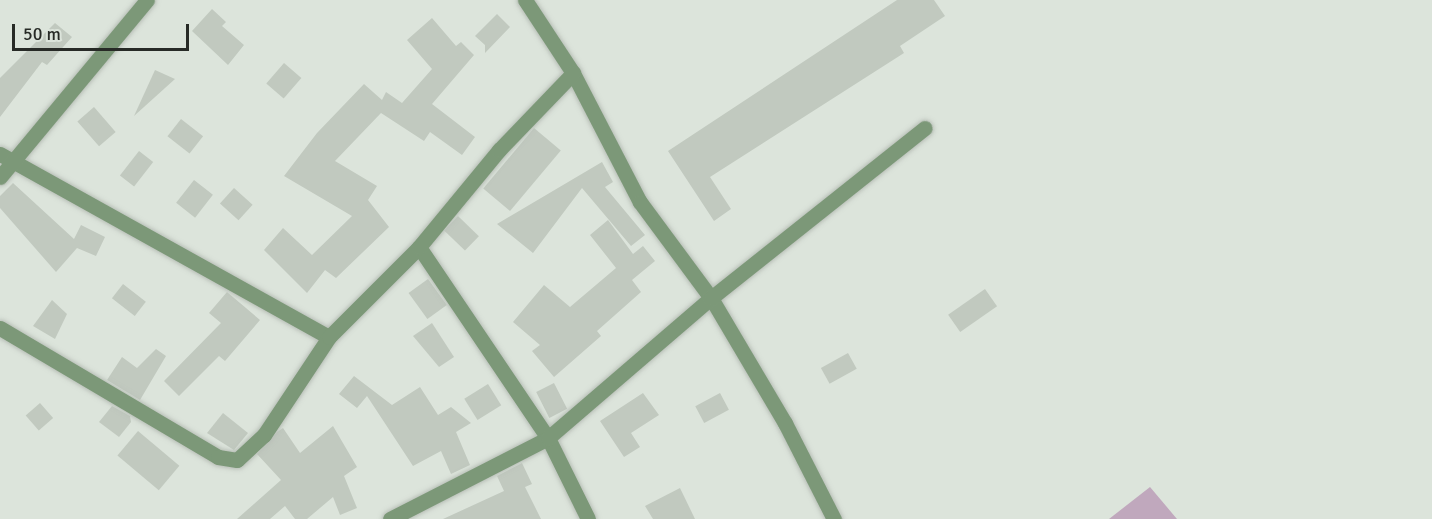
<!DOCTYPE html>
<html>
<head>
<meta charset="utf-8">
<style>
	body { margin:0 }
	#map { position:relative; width:1432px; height:519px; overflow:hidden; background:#dce4db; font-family:Signika,sans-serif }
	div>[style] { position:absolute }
	.green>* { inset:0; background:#c0a8bd }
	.building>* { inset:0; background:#c1c9bf; transform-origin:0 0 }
	.roads { filter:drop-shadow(0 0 2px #b8bfb7) drop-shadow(0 0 2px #b8bfb7) }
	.minor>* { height:15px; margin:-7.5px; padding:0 7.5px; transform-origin:7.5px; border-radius:7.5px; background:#7c9878 }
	span { translate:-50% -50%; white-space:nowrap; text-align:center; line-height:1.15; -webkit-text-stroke:6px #dce4db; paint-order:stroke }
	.scale { position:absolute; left:12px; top:24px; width:177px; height:27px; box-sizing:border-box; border:3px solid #272a26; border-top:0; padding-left:8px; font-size:18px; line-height:21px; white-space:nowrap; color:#272a26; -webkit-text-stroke:4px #dce4db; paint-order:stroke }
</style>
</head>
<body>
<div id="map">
	<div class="green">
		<i style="clip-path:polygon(1150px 487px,1177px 519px,1109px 519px)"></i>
	</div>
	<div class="building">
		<i style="clip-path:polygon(897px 0,934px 0,945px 16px,900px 46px,904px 53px,710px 177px,731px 209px,714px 221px,668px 151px)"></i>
		<i style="clip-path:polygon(212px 9px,226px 22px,222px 26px,244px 45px,228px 65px,192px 31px)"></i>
		<i style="clip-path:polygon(497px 14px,510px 27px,485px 53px,485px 45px,475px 36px)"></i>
		<i style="clip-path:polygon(432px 18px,456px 46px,461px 42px,474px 55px,432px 104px,475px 137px,462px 155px,430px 132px,424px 141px,381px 113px,335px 161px,377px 186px,368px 200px,389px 227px,336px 278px,325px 270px,307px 293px,264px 250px,283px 228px,312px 255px,352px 216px,284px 176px,317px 133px,364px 84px,382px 100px,386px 92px,402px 103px,432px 69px,407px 40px)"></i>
		<i style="clip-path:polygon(55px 23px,72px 37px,47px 65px,42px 62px,0 117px,0 78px)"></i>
		<i style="left:284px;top:63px;width:23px;height:27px;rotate:41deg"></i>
		<i style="clip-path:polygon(155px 70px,175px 79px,134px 116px)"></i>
		<i style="left:94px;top:107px;width:33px;height:22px;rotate:49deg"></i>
		<i style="left:181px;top:119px;width:28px;height:22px;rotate:38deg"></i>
		<i style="left:534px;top:128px;width:35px;height:79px;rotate:40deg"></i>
		<i style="left:139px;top:151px;width:18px;height:31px;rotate:38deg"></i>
		<i style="clip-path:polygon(602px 162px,613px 182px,605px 187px,645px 235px,631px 246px,582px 188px,533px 253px,497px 224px)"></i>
		<i style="left:194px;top:180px;width:24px;height:29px;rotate:38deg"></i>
		<i style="clip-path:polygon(13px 183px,74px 239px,81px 225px,105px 237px,96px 256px,77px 248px,56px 272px,0 208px,0 196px)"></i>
		<i style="left:234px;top:188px;width:25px;height:21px;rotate:42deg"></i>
		<i style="left:458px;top:216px;width:29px;height:20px;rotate:44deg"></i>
		<i style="clip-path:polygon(608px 220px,633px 254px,643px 246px,655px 261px,632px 280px,641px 292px,597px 331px,601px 336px,554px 377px,532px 351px,540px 345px,513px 322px,544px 285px,570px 307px,616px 268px,590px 235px)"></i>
		<i style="left:428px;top:279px;width:32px;height:24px;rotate:54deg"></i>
		<i style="left:123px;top:284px;width:29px;height:18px;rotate:38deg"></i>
		<i style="left:985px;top:289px;width:21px;height:45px;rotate:55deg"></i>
		<i style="clip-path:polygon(227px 292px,260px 320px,225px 361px,219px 356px,179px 396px,164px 381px,221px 323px,209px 313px)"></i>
		<i style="clip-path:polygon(52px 300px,67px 314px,55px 339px,33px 326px)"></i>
		<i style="clip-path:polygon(432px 323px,454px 357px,439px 367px,413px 336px)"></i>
		<i style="clip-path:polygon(156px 349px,166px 356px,140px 400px,107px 380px,122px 357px,137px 368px)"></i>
		<i style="left:848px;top:353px;width:18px;height:31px;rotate:61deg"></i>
		<i style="clip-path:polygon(354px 376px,392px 405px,420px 387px,438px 415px,451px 407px,471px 423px,456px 432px,470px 465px,451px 474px,441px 451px,413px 466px,367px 396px,357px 408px,339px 394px)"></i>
		<i style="left:554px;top:383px;width:29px;height:20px;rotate:63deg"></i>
		<i style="left:488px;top:384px;width:25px;height:28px;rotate:58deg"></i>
		<i style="clip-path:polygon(643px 393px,659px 415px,631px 433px,640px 447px,624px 457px,600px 421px)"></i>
		<i style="left:720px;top:393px;width:19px;height:28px;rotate:62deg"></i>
		<i style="left:40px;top:403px;width:20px;height:19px;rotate:49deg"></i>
		<i style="clip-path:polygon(112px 406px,130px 416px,131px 422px,119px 437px,99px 422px)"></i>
		<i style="clip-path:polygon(223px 413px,248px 433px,234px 450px,207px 433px)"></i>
		<i style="clip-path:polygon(333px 426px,357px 467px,344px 476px,357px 508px,340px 515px,333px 497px,307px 519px,295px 519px,285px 506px,270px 519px,237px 519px,281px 480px,257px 454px,277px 432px,283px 428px,300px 453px)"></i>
		<i style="left:138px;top:431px;width:54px;height:32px;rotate:40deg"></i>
		<i style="clip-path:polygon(522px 463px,532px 484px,525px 487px,541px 519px,443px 519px,504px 491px,497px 476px)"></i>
		<i style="clip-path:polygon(680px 488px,695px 519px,653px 519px,645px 506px)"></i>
	</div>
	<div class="roads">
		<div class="minor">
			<i style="left:525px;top:0;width:87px;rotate:56.7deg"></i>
			<i style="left:573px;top:73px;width:145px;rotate:62.6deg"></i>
			<i style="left:640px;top:202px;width:119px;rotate:53.5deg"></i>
			<i style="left:711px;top:298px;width:145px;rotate:59.4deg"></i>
			<i style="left:785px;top:423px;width:108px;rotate:63deg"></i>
			<i style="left:0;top:154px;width:376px;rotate:29.1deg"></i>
			<i style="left:0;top:177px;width:230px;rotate:-50.3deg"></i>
			<i style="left:419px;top:247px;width:230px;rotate:56deg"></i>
			<i style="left:548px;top:438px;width:90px;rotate:63.7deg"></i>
			<i style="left:0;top:328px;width:253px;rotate:30.6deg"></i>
			<i style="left:218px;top:457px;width:19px;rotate:9deg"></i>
			<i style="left:237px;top:460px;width:37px;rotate:-43deg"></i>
			<i style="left:264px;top:435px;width:118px;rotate:-56.4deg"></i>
			<i style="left:329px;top:337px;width:127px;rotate:-45deg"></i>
			<i style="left:419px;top:247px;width:126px;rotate:-50.5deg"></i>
			<i style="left:499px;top:150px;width:107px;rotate:-46.1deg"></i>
			<i style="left:390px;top:519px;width:178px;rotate:-27.1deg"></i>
			<i style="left:548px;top:438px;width:215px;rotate:-40.7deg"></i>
			<i style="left:711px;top:298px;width:273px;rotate:-38.5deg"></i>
		</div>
	</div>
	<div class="scale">50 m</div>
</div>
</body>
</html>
